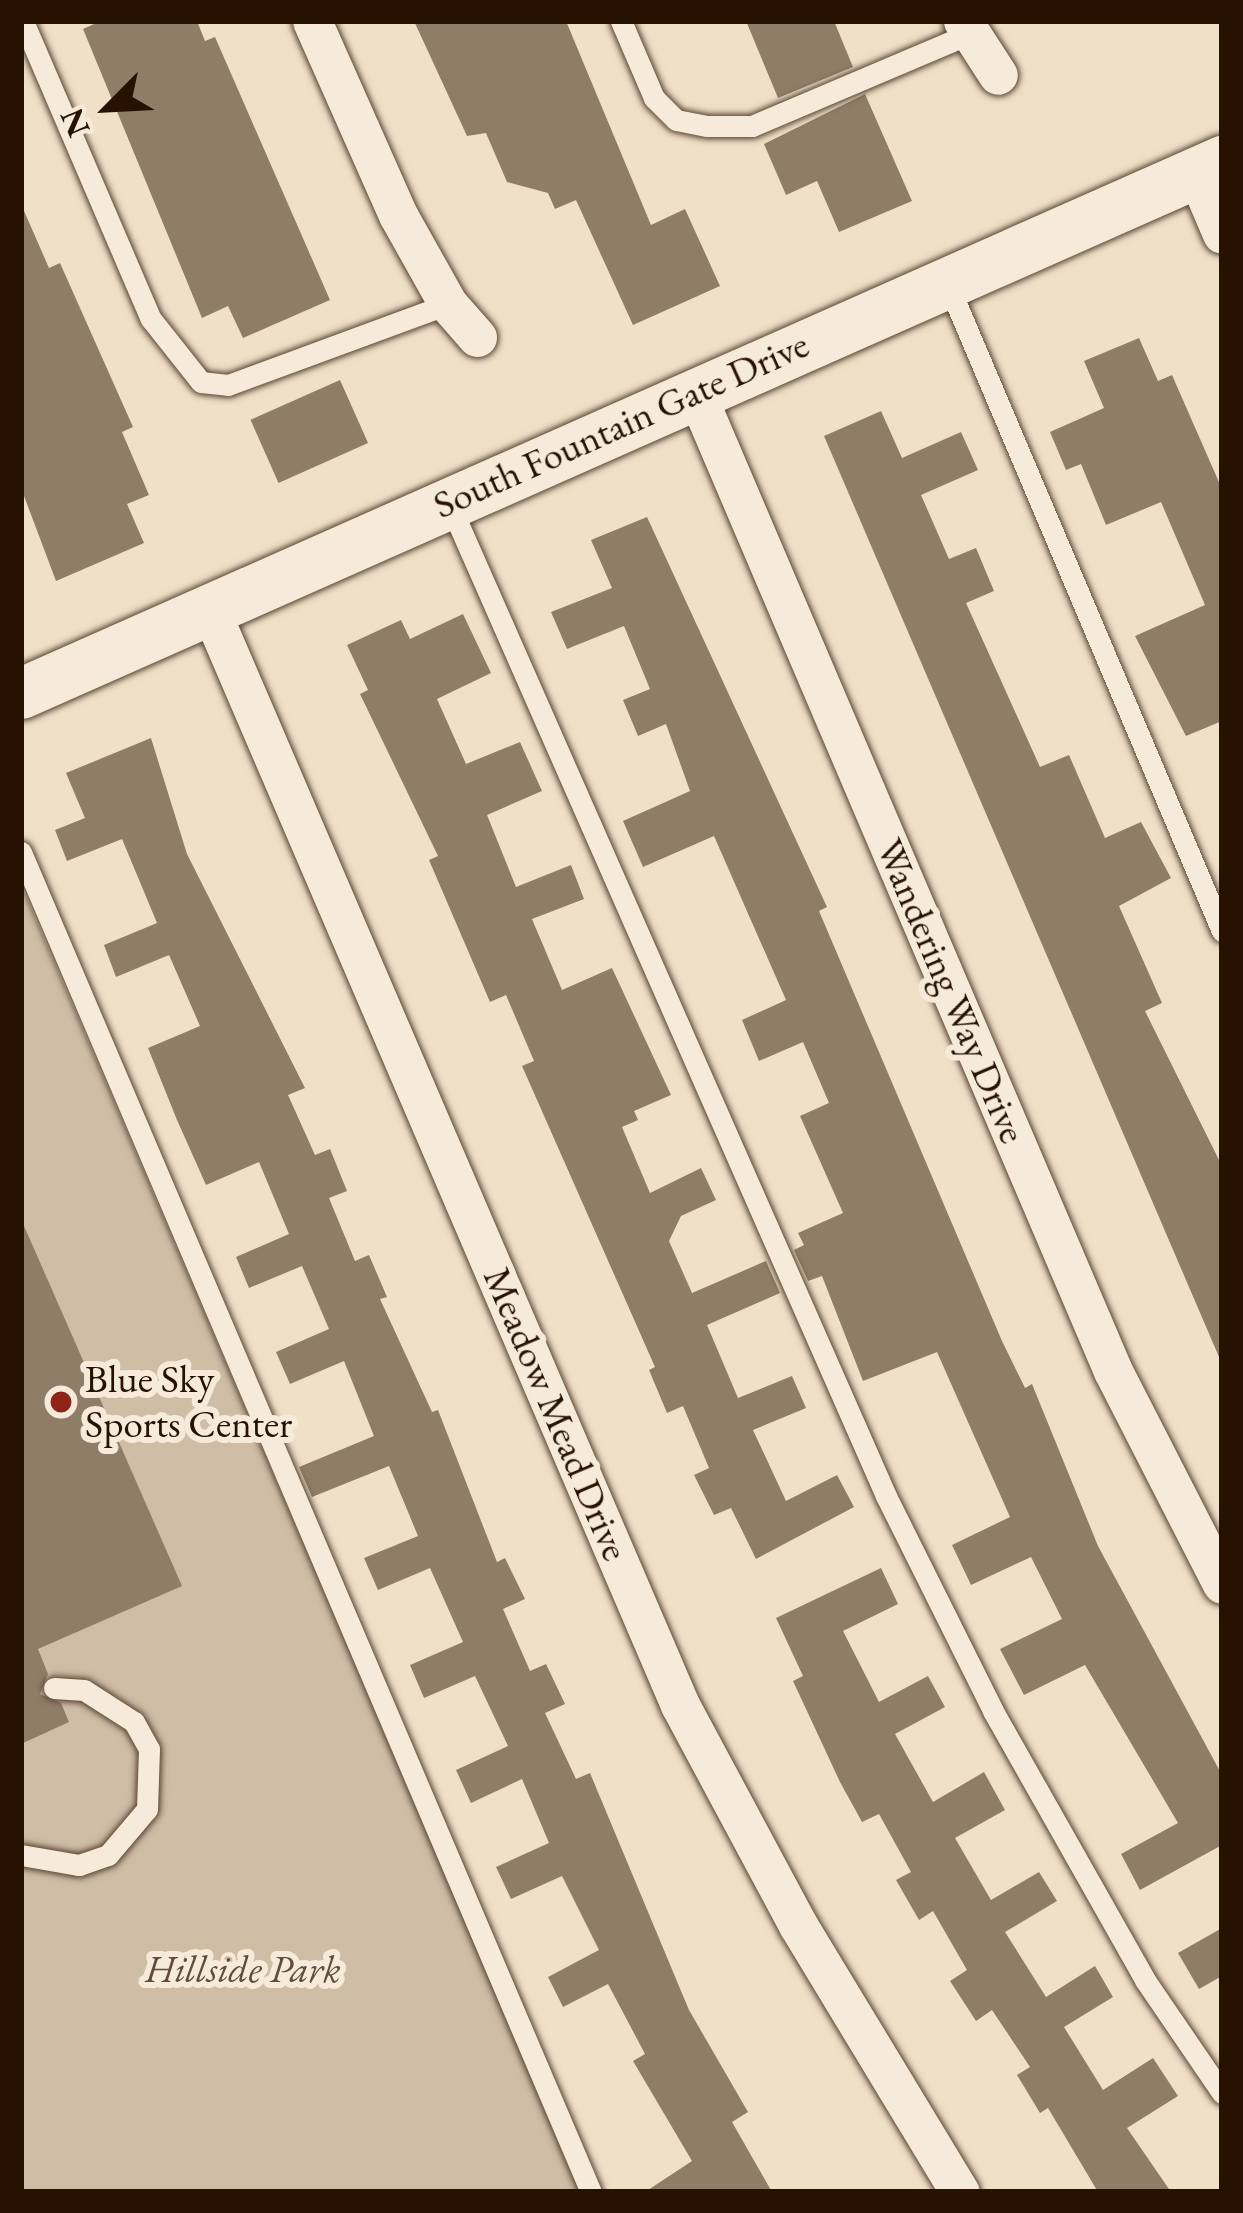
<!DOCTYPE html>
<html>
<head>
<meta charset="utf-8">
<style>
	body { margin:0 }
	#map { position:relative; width:1243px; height:2213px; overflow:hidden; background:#f1e0c8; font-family:"EB Garamond",serif }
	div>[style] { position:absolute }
	.green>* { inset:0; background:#cfbda6 }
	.building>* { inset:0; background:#907d68; transform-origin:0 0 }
	.roads { filter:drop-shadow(0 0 3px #5a4532) drop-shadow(0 0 3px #5a4532) }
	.service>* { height:21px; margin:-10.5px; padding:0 10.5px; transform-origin:10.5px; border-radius:10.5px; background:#f6ebdb }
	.minor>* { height:39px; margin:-19.5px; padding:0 19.5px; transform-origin:19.5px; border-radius:19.5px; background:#f6ebdb }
	.tertiary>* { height:51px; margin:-25.5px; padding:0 25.5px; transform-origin:25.5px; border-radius:25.5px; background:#f6ebdb }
	.dots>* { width:33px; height:33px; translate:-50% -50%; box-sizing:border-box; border:6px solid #f6ebdb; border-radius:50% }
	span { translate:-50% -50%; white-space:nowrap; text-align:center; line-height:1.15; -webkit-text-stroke:12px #f6ebdb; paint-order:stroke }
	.street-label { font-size:39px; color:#271100 }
	.poi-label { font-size:39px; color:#271100 }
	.left { translate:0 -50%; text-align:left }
	.park-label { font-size:39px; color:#624d3a; font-style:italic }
	.frame { position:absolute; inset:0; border:24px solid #271100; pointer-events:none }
	.north { position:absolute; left:48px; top:48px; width:120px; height:120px; -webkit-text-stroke:9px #f6ebdb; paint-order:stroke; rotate:246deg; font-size:33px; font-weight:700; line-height:48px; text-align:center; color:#271100 }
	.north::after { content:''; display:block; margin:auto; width:42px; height:54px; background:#271100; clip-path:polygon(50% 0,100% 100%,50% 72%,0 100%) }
</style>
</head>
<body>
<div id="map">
	<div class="green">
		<i style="clip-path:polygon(21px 885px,581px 2192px,21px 2192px)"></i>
	</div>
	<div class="building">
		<i style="clip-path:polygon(101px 21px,197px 21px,205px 41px,215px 37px,330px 300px,243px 338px,228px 306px,202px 318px,83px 29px)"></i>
		<i style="clip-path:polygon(414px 21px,566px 21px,651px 225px,685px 209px,720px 286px,633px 325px,576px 200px,555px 209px,548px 193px,507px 182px,486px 133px,467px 136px)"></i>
		<i style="clip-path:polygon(746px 21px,834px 21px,853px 67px,778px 98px)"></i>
		<i style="clip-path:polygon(865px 94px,912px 201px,839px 232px,817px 181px,786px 195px,764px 144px)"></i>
		<i style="clip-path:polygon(21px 204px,49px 268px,60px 263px,133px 427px,122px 432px,149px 495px,127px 504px,144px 543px,56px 581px,21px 488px)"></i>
		<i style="clip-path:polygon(1139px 338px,1158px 381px,1172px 375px,1222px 489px,1222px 721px,1186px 736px,1135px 636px,1205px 605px,1161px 502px,1106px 525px,1081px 464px,1066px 470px,1050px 432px,1104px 408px,1084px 361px)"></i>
		<i style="left:340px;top:380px;width:69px;height:98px;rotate:66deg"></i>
		<i style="clip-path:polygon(881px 411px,902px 458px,961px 432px,978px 470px,921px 495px,949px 559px,976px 548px,994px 591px,966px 603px,1040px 767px,1069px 755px,1105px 838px,1141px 822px,1171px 878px,1119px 906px,1162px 1003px,1145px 1011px,1222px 1166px,1222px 1364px,824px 436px)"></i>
		<i style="clip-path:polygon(647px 517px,827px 907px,819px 911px,1002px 1341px,1025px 1388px,1032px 1384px,1098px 1546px,1222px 1775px,1222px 1845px,1140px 1890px,1121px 1854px,1178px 1823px,1085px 1665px,1024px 1695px,1000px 1649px,1062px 1619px,1031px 1557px,971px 1585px,952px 1545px,1010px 1517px,937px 1352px,863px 1381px,822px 1276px,808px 1281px,794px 1250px,804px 1245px,798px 1233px,843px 1213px,800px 1116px,829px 1103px,803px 1042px,759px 1061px,742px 1020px,786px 1000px,714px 836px,643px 867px,623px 821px,690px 791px,666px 724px,638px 736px,623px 700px,650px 689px,624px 626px,567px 649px,551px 612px,612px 588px,591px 540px)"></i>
		<i style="clip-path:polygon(463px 614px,491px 673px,437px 699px,466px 764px,520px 742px,542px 791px,487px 815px,516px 887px,571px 865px,584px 899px,532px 919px,562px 990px,612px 968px,671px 1095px,634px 1111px,638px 1120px,622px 1127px,650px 1193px,701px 1168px,716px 1200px,681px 1216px,669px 1241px,692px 1293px,766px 1261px,780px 1293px,707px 1325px,738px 1398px,792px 1376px,806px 1408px,753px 1430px,786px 1501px,837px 1475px,854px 1507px,756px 1559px,731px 1508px,714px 1515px,694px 1475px,709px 1468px,683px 1406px,667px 1413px,649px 1370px,655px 1367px,522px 1066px,534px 1061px,506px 995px,490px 1002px,429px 860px,438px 856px,360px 694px,368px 690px,347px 645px,401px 620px,410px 639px)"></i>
		<i style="clip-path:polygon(151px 738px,187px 854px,305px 1088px,288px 1095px,315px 1155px,330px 1149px,347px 1191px,329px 1198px,355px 1261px,369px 1255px,387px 1297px,380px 1299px,432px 1412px,438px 1410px,497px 1562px,505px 1558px,525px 1599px,503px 1609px,530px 1671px,546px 1664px,565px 1704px,545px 1713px,576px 1779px,590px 1773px,689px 2010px,748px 2112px,732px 2122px,772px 2192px,645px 2192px,692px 2161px,633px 2061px,645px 2054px,608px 1984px,563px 2007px,548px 1977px,599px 1950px,562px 1876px,511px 1899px,496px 1867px,549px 1843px,522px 1779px,471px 1803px,456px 1770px,508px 1746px,475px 1676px,424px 1698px,410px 1665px,463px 1642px,430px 1568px,378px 1590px,364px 1558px,418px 1536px,389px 1466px,312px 1497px,299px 1467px,374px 1436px,344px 1361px,290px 1384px,276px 1352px,329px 1329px,302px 1266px,249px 1288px,236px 1257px,289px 1234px,259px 1162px,206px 1185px,177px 1120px,148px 1048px,200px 1026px,169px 955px,116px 977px,104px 945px,157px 923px,122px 839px,67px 861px,55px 830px,85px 818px,66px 773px)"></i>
		<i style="clip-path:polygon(21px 1219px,182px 1586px,38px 1649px,48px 1674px,40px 1694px,61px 1703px,69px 1722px,21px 1744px)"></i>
		<i style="clip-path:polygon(881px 1568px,898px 1604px,843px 1631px,879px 1702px,928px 1676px,945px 1707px,895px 1734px,933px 1802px,984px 1772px,1005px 1810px,955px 1838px,991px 1900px,1039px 1872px,1057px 1901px,1005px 1932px,1046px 1997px,1095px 1966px,1113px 1997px,1064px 2027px,1103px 2090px,1153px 2058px,1178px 2096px,1127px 2128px,1171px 2192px,1098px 2192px,1048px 2108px,1040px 2113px,1017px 2075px,1030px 2067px,992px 2010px,976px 2021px,950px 1981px,967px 1970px,933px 1911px,919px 1920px,896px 1880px,911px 1872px,879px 1814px,862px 1822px,840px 1782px,793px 1681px,803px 1676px,776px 1618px)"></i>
		<i style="clip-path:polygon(1222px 1928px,1222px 1976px,1199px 1989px,1178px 1953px)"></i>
	</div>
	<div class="roads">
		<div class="service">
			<i style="left:23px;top:21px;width:324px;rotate:66.8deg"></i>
			<i style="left:151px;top:319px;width:80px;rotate:51.6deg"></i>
			<i style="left:201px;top:382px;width:27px;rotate:6deg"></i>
			<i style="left:228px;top:385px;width:234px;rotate:-20.2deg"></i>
			<i style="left:621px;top:21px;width:84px;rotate:66.8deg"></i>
			<i style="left:654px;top:98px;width:31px;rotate:45deg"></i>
			<i style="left:676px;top:120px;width:32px;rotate:11deg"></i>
			<i style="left:707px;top:126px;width:45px"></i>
			<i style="left:752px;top:126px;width:238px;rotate:-23deg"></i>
			<i style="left:947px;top:282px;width:705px;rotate:67.04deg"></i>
			<i style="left:450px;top:505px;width:1083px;rotate:66.25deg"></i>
			<i style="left:886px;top:1496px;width:240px;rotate:63.5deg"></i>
			<i style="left:993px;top:1711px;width:309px;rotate:60.5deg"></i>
			<i style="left:1145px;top:1980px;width:137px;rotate:55.7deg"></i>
			<i style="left:21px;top:852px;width:1456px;rotate:66.96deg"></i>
			<i style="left:21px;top:1855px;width:59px;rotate:9.8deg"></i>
			<i style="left:79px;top:1865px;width:31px;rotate:-19deg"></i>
			<i style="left:108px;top:1855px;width:60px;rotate:-49.7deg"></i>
			<i style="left:147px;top:1809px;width:60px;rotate:-88.1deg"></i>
			<i style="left:149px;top:1749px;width:31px;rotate:-119deg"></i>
			<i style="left:134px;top:1722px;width:59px;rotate:-147.4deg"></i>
			<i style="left:84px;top:1690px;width:30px;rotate:-176deg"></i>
		</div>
		<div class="minor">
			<i style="left:312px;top:21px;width:212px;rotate:66.1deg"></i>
			<i style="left:398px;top:215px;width:102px;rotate:60.7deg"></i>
			<i style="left:448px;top:304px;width:44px;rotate:48.7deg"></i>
			<i style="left:963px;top:21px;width:64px;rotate:57.1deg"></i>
			<i style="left:1196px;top:173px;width:66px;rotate:66.9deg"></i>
			<i style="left:695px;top:391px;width:1065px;rotate:66.9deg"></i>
			<i style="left:1113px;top:1371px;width:239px;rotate:62.9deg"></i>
			<i style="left:209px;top:607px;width:1195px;rotate:66.78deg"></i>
			<i style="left:680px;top:1705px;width:250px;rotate:61.8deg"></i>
			<i style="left:798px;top:1925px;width:312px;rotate:58.8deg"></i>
		</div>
		<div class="tertiary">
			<i style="left:21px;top:693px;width:1314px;rotate:-23.89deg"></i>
		</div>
	</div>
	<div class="dots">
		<i style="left:61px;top:1402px;background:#8f2418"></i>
	</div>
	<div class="street-label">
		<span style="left:621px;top:425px;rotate:-24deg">South Fountain Gate Drive</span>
		<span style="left:951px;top:991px;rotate:67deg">Wandering Way Drive</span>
		<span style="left:556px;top:1414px;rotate:67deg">Meadow Mead Drive</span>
	</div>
	<div class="poi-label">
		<span class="left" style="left:85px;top:1402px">Blue Sky<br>Sports Center</span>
	</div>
	<div class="park-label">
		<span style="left:243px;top:1969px">Hillside Park</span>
	</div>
	<div class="frame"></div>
	<div class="north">N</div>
</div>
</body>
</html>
